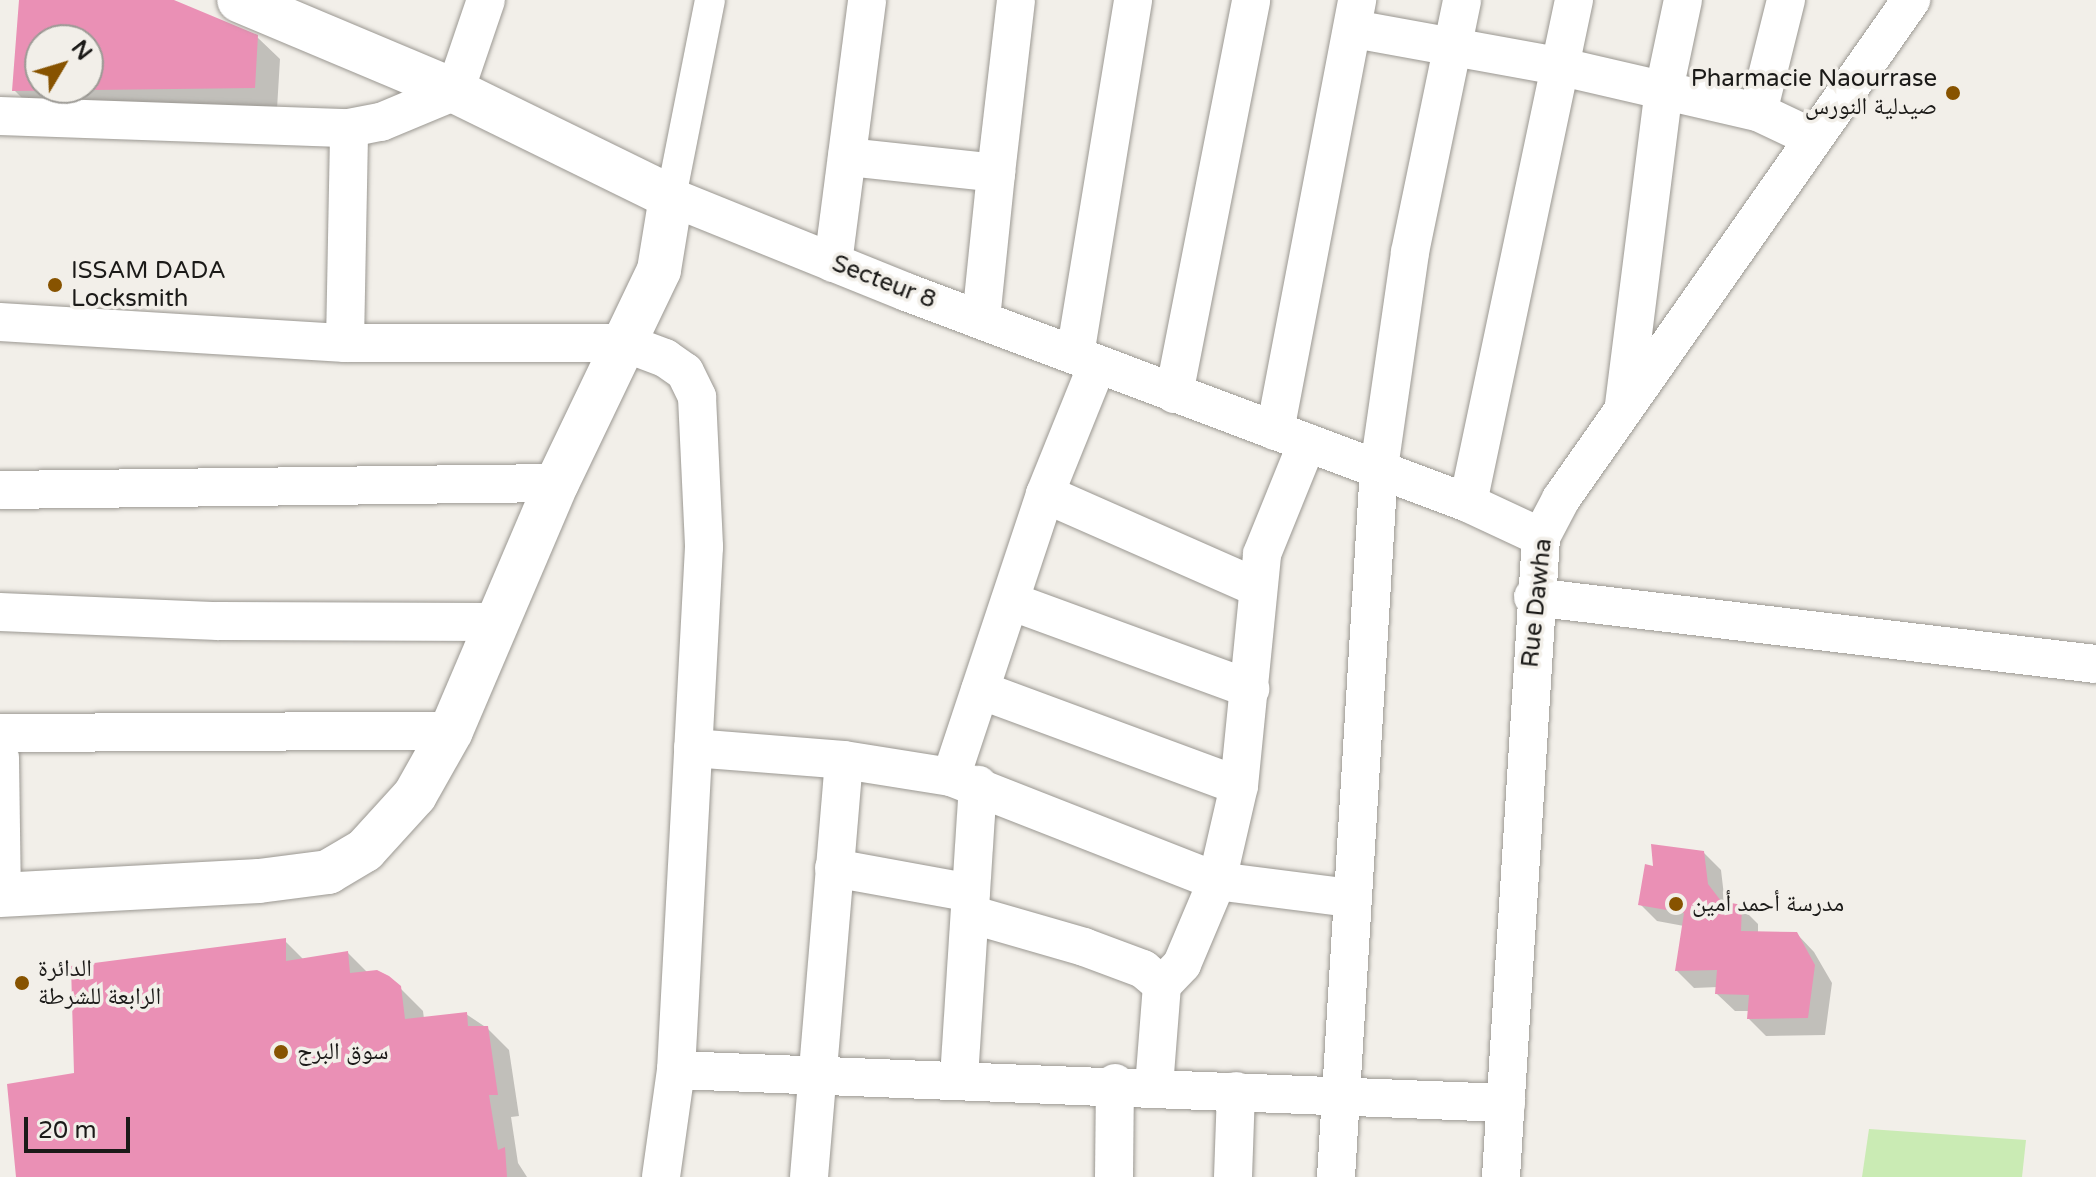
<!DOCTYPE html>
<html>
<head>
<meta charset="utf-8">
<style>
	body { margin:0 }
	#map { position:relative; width:2096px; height:1177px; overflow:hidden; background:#f2efe9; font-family:"Varela Round","Noto Naskh Arabic",sans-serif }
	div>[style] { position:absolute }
	.green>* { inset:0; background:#caebb4 }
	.shadow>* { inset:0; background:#0003 }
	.building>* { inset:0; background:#ea90b5 }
	.roads { filter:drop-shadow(0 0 2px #9b9892) drop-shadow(0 0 2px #9b9892) }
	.pedestrian>* { height:30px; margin:-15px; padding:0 15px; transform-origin:15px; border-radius:15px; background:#fff }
	.minor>* { height:38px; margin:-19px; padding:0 19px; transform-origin:19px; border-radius:19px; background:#fff }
	.tertiary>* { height:44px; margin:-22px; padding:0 22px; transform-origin:22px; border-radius:22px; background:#fff }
	.dots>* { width:22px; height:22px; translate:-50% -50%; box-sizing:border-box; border:4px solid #f2efe9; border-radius:50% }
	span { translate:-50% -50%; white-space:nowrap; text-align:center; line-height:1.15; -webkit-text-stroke:7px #f2efe9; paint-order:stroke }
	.poi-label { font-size:24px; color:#1b1a18 }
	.right { translate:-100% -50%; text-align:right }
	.left { translate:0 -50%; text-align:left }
	.street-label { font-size:24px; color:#1b1a18 }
	.north { position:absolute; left:24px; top:24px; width:80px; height:80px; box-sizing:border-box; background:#f2efe9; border:2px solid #9c9a95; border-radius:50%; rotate:52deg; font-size:22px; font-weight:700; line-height:32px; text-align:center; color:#1b1a18 }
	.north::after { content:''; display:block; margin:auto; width:28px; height:36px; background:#875300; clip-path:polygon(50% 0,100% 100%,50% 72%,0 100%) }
	.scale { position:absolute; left:24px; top:1117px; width:106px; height:36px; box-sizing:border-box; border:4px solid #1b1a18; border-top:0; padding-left:10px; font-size:24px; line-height:28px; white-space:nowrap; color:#1b1a18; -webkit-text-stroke:6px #f2efe9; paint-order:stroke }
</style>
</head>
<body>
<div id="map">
	<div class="green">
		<i style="clip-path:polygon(1869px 1129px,2026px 1140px,2022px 1177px,1862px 1177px)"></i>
	</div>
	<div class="shadow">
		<i style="clip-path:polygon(evenodd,21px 0,169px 0,257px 37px,280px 59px,277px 109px,36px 112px,14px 90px,21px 0,40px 40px,88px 40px,88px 88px,40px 88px,40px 40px)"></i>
		<i style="clip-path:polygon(1704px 853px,1721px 870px,1725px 904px,1741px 907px,1758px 924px,1758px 933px,1797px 934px,1814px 952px,1832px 983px,1825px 1035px,1766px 1036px,1749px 1019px,1750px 1011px,1735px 1011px,1717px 994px,1718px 987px,1694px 988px,1677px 971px,1684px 926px,1657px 921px,1640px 904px,1655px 869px)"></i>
		<i style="clip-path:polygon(285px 941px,304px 960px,348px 953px,368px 973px,400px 988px,423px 1011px,424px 1019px,466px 1014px,487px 1028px,509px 1050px,519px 1116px,511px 1117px,518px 1163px,527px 1177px,19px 1177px,76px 1075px)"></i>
	</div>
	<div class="building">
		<i style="clip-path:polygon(evenodd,19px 0,174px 0,258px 35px,255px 88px,12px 91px,19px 0,40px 40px,88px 40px,88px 88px,40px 88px,40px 40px)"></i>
		<i style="clip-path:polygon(1651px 844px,1704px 851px,1708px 884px,1721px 901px,1742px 905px,1741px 931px,1797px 932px,1815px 965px,1808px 1018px,1747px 1019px,1749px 995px,1715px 994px,1717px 970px,1675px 971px,1684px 913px,1638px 905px,1645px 864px,1653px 866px)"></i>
		<i style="clip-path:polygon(286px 938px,286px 961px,348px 951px,350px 973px,377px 970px,389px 976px,401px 986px,405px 1019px,467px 1012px,468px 1026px,488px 1026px,498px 1095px,489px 1095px,498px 1150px,505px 1147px,507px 1177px,16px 1177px,7px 1084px,74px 1073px,71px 966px)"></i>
	</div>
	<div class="roads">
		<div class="pedestrian">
			<i style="left:671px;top:197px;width:201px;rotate:-78.8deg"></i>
		</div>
		<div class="minor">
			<i style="left:1786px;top:0;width:115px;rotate:104deg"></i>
			<i style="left:1758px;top:112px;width:59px;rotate:25.3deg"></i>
			<i style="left:1354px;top:29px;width:207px;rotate:10.3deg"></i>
			<i style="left:1558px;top:66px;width:205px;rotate:13deg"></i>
			<i style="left:0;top:116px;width:349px;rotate:2deg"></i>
			<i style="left:349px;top:128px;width:33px;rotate:-11deg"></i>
			<i style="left:381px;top:122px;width:80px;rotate:-22.7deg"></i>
			<i style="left:455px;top:91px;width:96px;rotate:-71.2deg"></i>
			<i style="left:847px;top:157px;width:150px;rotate:6.1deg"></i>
			<i style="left:996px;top:173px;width:174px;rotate:-83.4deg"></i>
			<i style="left:671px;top:197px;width:253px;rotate:22deg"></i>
			<i style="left:906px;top:292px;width:600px;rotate:20.58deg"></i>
			<i style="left:1468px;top:503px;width:81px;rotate:25deg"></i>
			<i style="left:833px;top:263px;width:265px;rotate:-82.6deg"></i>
			<i style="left:981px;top:319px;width:147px;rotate:-84.1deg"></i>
			<i style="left:0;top:322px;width:346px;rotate:3.5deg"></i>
			<i style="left:345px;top:343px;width:280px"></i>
			<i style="left:625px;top:343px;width:43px;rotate:20.6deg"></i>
			<i style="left:665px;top:358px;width:24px;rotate:35deg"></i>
			<i style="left:685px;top:372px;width:28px;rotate:64deg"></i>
			<i style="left:697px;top:397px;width:150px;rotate:87.3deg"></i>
			<i style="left:704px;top:547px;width:524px;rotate:93.06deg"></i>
			<i style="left:676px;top:1070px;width:108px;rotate:98deg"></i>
			<i style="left:345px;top:343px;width:215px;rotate:-88.9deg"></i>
			<i style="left:1075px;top:355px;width:360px;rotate:-80.7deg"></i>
			<i style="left:1174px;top:394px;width:401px;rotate:-78.9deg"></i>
			<i style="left:1624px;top:405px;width:318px;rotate:-82.8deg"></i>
			<i style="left:1664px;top:90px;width:92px;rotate:-78.1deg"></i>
			<i style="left:1275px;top:431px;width:439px;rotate:-79.2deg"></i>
			<i style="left:0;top:490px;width:557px;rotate:-0.72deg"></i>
			<i style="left:1045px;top:494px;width:231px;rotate:23.8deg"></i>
			<i style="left:1468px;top:503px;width:514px;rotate:-78.1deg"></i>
			<i style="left:1533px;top:597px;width:567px;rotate:6.79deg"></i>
			<i style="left:1010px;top:601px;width:256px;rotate:20.1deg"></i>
			<i style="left:0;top:612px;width:218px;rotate:2.4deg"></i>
			<i style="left:218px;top:621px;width:278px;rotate:0.2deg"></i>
			<i style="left:980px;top:690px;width:276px;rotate:20.3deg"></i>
			<i style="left:0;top:733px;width:451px;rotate:-0.3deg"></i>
			<i style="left:693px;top:748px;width:151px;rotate:4.5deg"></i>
			<i style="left:844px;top:760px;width:108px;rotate:9deg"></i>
			<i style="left:951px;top:777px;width:286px;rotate:21.4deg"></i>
			<i style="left:1217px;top:881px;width:134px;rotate:7.3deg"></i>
			<i style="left:0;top:758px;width:137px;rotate:89.2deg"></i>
			<i style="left:951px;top:777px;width:298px;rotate:-71.6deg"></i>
			<i style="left:1045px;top:494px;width:139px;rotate:-68deg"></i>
			<i style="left:834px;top:868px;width:139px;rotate:10.3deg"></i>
			<i style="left:970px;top:914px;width:119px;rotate:16.1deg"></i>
			<i style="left:1084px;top:947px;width:63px;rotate:20.4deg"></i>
			<i style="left:1143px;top:969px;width:25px;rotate:40deg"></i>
			<i style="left:1162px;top:985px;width:101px;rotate:94.5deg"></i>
			<i style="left:1162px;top:985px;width:29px;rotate:-46deg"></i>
			<i style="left:1182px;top:964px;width:90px;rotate:-67.1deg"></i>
			<i style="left:1217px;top:881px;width:98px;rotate:-77deg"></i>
			<i style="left:1239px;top:786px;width:233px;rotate:-84.3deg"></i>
			<i style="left:1262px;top:554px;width:120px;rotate:-67.9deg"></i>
			<i style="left:676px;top:1070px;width:831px;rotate:2.28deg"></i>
			<i style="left:959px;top:1078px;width:294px;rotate:-86.3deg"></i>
			<i style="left:809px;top:1177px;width:418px;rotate:-85.2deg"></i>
			<i style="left:1114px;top:1177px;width:94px;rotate:-89.4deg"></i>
			<i style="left:1233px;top:1177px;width:86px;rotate:-88deg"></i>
			<i style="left:1336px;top:1177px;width:710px;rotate:-86.53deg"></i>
			<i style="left:1379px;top:468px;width:218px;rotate:-81.8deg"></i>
			<i style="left:1410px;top:252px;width:257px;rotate:-78.3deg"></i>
			<i style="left:1501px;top:1177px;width:641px;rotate:-86.42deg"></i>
			<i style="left:1541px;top:537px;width:43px;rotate:-62.2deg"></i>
			<i style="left:1561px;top:499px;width:610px;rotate:-54.95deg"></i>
		</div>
		<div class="tertiary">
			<i style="left:0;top:895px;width:259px;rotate:-3.1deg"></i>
			<i style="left:259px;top:881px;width:70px;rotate:-7.4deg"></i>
			<i style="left:328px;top:872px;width:43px;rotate:-30.7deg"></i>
			<i style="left:365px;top:850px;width:74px;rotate:-47.7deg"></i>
			<i style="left:415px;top:795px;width:73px;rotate:-60.6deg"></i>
			<i style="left:451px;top:731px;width:270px;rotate:-66.9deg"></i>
			<i style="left:557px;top:483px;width:236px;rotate:-64.4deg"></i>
			<i style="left:659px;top:270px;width:74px;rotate:-80.7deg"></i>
			<i style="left:671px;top:197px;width:241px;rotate:-153.9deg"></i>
			<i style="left:455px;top:91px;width:234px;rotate:-157.2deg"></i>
		</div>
	</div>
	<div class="dots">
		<i style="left:1953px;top:93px;background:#875300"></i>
		<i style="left:55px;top:285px;background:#875300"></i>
		<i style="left:1676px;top:904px;background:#875300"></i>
		<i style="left:22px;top:983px;background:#875300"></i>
		<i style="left:281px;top:1052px;background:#875300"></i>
	</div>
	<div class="poi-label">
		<span class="right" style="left:1937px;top:93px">Pharmacie Naourrase<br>صيدلية النورس</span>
		<span class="left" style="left:71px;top:285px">ISSAM DADA<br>Locksmith</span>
		<span class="left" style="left:1692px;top:904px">مدرسة أحمد أمين</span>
		<span class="left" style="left:38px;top:983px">الدائرة<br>الرابعة للشرطة</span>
		<span class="left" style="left:297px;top:1052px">سوق البرج</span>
	</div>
	<div class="street-label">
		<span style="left:884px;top:282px;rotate:21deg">Secteur 8</span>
		<span style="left:1537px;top:603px;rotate:-84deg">Rue Dawha</span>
	</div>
	<div class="north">N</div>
	<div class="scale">20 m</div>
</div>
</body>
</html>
